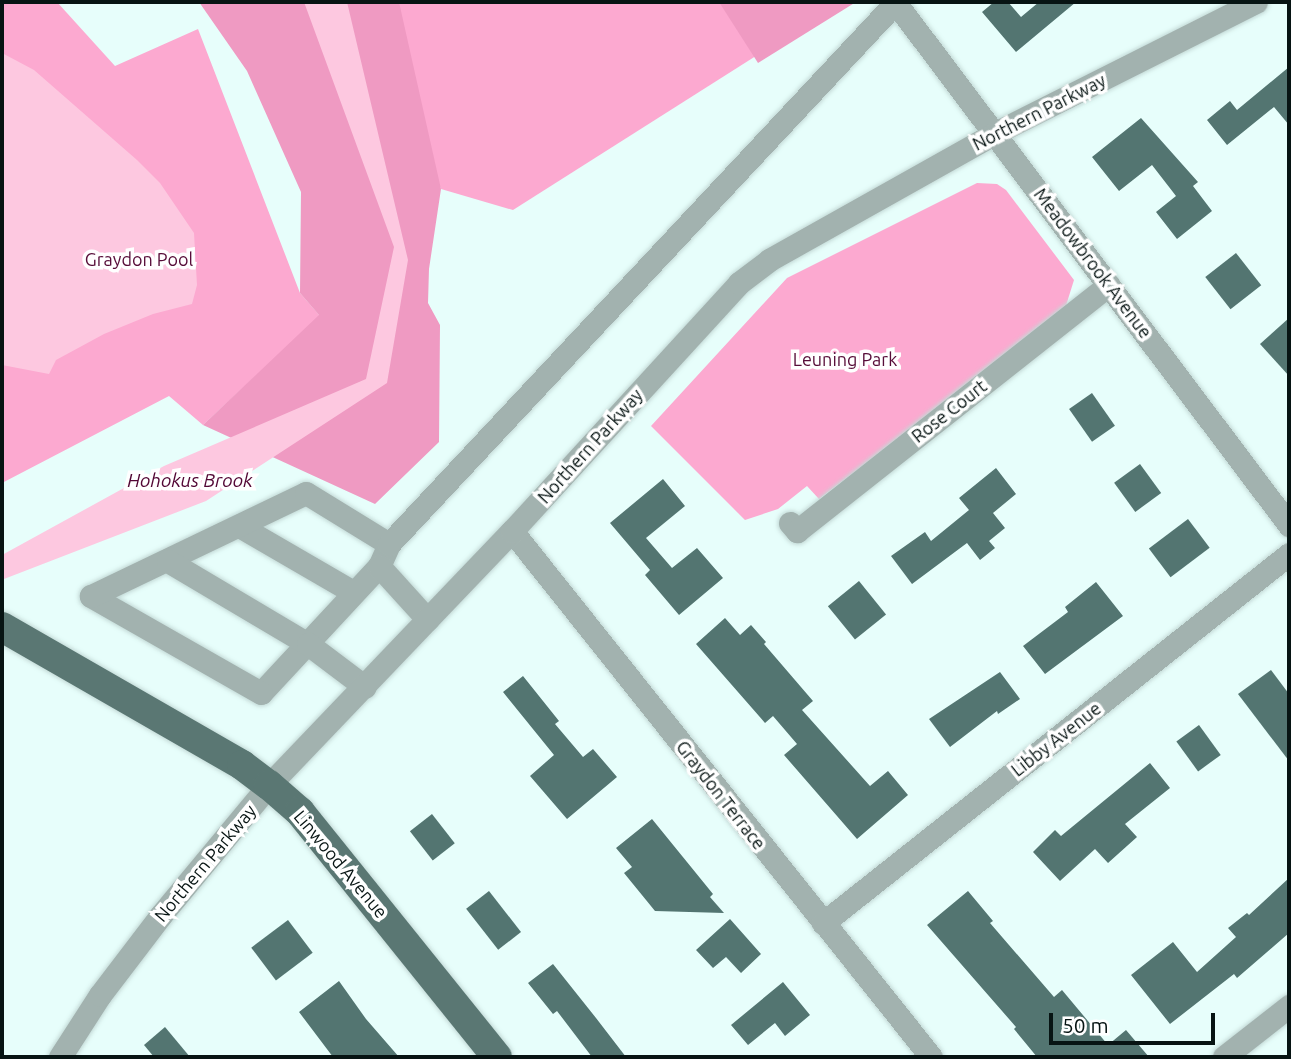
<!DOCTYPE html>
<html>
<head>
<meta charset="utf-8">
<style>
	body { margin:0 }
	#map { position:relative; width:1291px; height:1059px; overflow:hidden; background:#e7fefb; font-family:Ubuntu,sans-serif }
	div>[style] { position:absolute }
	.green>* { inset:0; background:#fca9d0 }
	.forest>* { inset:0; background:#ef9ac2 }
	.water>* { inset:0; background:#fdc8e0 }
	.building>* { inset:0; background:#537571; transform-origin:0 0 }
	.roads { filter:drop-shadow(0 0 2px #c3d9d6) drop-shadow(0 0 2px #c3d9d6) }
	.minor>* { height:23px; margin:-11.5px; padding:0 11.5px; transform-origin:11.5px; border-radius:11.5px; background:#a2b2af }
	.major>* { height:30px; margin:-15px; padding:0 15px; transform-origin:15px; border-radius:15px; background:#5a7773 }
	span { translate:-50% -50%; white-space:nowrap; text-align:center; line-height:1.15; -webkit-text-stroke:7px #fff; paint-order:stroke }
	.street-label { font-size:18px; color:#071413 }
	.park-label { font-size:18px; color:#570d39 }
	.water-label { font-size:19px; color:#520634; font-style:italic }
	.frame { position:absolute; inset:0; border:4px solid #071413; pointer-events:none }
	.scale { position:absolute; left:1049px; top:1013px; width:166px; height:32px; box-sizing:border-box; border:4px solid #071413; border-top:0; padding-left:9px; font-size:21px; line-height:24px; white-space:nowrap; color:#071413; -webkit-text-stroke:5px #fff; paint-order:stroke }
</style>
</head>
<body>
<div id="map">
	<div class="green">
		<i style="clip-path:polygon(2px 2px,57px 2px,115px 66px,198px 29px,300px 293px,320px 316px,203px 425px,169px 396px,2px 483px)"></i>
		<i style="clip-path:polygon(371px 2px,724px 2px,759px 54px,513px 210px,441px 189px)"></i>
		<i style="clip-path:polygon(977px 183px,997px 184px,1006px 190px,1074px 280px,1064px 312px,819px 499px,807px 486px,778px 509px,745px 520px,651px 426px,787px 278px)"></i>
	</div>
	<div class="forest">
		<i style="clip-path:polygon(199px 2px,399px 2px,441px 189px,429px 269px,428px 303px,440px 325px,439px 442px,375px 504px,203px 425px,319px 315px,300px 293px,301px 192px,247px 71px)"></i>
		<i style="clip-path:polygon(719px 2px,856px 2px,758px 63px)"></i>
	</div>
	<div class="water">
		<i style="clip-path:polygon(304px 2px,347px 2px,408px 260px,387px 383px,206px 501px,4px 579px,2px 555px,164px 466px,366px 379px,394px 247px)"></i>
		<i style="clip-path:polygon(2px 53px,34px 70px,137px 160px,160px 183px,194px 233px,197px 285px,192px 304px,153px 314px,104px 334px,56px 360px,49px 374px,2px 365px)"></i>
	</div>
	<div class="building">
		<i style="clip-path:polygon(994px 2px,1008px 2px,1021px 17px,1039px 2px,1076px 2px,1016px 52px,982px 12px)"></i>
		<i style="clip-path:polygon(1289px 67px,1289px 125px,1274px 107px,1227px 145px,1207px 120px,1230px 101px,1237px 110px)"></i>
		<i style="clip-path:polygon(1141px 118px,1198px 182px,1193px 186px,1212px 211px,1177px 239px,1156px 212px,1176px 196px,1152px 165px,1119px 191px,1092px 157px)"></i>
		<i style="left:1236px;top:253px;width:41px;height:39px;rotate:52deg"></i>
		<i style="clip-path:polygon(1289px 318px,1289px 376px,1260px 344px)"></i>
		<i style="left:1092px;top:393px;width:40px;height:28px;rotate:55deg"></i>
		<i style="left:1140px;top:464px;width:36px;height:32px;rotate:54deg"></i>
		<i style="clip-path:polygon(996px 468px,1016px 494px,993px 513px,1005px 528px,989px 541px,995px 548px,980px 560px,967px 543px,912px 584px,891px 556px,925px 532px,931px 541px,969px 510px,959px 498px)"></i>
		<i style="clip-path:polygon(663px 479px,685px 506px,646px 538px,672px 568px,697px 548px,723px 578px,679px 615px,645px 575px,650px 570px,610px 523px)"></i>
		<i style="left:1188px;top:519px;width:36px;height:49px;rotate:53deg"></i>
		<i style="left:859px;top:581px;width:43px;height:40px;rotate:51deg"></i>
		<i style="clip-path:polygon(1096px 582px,1123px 616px,1045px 674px,1023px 646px,1068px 612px,1065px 607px)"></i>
		<i style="clip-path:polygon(725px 618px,740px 635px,751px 625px,766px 642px,764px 644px,813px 701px,802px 710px,870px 786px,888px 771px,908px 795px,857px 839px,784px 755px,797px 744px,773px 716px,765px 723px,696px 644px)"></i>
		<i style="clip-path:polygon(1271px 670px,1289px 694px,1289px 761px,1238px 694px)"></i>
		<i style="clip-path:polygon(1000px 672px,1020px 699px,998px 714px,997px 711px,950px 747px,929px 719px)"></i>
		<i style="clip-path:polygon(523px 676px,559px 721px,555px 724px,583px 757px,593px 749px,617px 777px,567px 819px,530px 776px,554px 755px,503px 692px)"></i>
		<i style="left:1199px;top:725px;width:37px;height:28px;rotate:54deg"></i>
		<i style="clip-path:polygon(1150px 763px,1170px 788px,1125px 824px,1137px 837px,1108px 863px,1095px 849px,1060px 881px,1033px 852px,1055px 830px,1061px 836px)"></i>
		<i style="left:432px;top:814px;width:37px;height:28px;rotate:52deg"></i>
		<i style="clip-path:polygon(652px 819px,713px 894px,710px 897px,724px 913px,655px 911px,624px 873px,632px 867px,616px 848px)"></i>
		<i style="clip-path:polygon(1289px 878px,1289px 933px,1237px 978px,1234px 974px,1170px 1024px,1131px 975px,1173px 942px,1197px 972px,1236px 937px,1228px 928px,1247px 913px,1249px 915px)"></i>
		<i style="left:489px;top:891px;width:52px;height:29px;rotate:52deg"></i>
		<i style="clip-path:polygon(968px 891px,993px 921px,990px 923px,1054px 997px,1062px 990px,1108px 1045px,1126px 1030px,1149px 1057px,1037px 1057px,1014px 1029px,1016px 1027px,927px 925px)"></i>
		<i style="clip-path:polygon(730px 919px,761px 954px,741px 973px,726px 957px,713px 968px,696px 950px)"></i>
		<i style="left:288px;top:920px;width:41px;height:46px;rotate:53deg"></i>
		<i style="clip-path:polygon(553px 964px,596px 1018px,626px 1057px,592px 1057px,557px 1011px,553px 1014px,528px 983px)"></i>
		<i style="clip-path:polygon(339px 981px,366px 1019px,399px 1057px,333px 1057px,299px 1012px)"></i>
		<i style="clip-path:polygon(783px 982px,810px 1015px,785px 1036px,775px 1023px,748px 1045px,731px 1025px)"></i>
		<i style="clip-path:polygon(165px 1027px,190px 1057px,154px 1057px,144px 1045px)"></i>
	</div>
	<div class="roads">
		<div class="minor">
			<i style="left:895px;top:2px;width:655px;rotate:53.01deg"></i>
			<i style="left:790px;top:523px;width:11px;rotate:49deg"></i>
			<i style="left:797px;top:531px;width:397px;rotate:-38.3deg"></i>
			<i style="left:241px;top:527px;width:129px;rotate:30.1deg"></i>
			<i style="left:512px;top:531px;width:672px;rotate:51.46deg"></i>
			<i style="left:389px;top:544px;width:24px;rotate:114deg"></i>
			<i style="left:379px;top:566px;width:173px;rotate:132.9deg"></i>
			<i style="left:261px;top:693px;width:196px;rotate:-150.3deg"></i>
			<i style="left:91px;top:596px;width:238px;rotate:-25.6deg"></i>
			<i style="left:306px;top:493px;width:97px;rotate:31.6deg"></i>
			<i style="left:389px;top:544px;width:742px;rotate:-46.91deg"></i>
			<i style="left:168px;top:561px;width:163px;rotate:30.7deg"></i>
			<i style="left:308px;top:644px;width:71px;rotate:37deg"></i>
			<i style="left:379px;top:566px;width:72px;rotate:47.8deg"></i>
			<i style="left:823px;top:923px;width:594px;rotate:-38.37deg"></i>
			<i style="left:60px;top:1057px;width:74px;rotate:-57.2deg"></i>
			<i style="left:100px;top:995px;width:101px;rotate:-52.7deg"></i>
			<i style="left:161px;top:915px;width:169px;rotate:-50.3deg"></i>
			<i style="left:269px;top:785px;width:352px;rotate:-46.3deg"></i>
			<i style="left:512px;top:531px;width:336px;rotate:-47.5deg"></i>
			<i style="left:739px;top:283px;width:38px;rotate:-37deg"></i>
			<i style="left:769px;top:260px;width:259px;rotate:-29.3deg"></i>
			<i style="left:995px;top:133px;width:292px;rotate:-26.7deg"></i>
			<i style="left:1224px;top:1057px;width:83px;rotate:-38.1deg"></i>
		</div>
		<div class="major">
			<i style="left:2px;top:627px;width:277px;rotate:29.9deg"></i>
			<i style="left:242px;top:765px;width:34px;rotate:37deg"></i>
			<i style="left:269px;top:785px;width:41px;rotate:41.1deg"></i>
			<i style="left:300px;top:812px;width:314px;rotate:51.2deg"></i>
		</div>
	</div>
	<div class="street-label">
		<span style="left:1039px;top:112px;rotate:-27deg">Northern Parkway</span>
		<span style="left:1093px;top:263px;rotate:53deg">Meadowbrook Avenue</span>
		<span style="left:949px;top:411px;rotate:-38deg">Rose Court</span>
		<span style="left:590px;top:446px;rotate:-48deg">Northern Parkway</span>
		<span style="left:1056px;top:739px;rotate:-38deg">Libby Avenue</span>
		<span style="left:721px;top:795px;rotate:52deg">Graydon Terrace</span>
		<span style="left:205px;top:863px;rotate:-50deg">Northern Parkway</span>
		<span style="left:341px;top:864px;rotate:50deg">Linwood Avenue</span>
	</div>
	<div class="park-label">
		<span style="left:139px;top:259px">Graydon Pool</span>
		<span style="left:845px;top:359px">Leuning Park</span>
	</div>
	<div class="water-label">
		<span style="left:190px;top:481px">Hohokus Brook</span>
	</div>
	<div class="frame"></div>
	<div class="scale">50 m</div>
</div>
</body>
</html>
